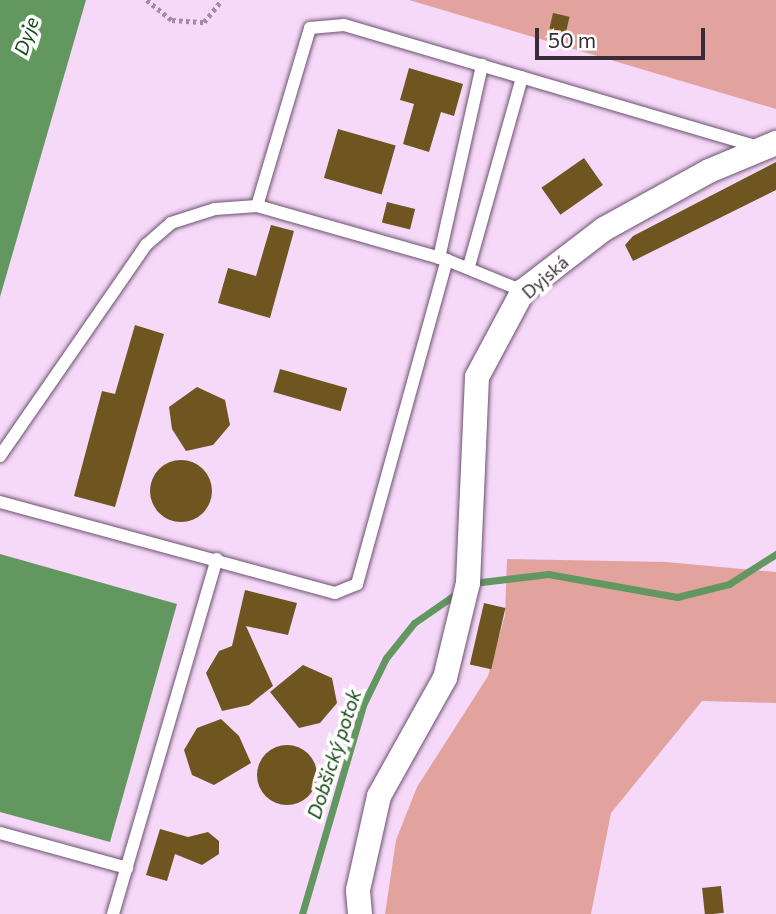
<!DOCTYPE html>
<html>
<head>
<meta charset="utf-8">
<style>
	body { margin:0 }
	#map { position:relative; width:776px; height:914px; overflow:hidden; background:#f6d8f9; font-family:Commissioner,sans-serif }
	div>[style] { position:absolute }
	.green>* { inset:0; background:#e2a39f }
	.water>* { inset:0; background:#639760 }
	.stream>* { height:7px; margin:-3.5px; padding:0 3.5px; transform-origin:3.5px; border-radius:3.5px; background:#639760 }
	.building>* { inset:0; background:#6f551f; transform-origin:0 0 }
	.round { border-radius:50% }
	.path>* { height:4.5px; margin-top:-2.25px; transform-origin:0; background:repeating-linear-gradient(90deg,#a28ca5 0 3.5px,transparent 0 7px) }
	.roads { filter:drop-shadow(0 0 2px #6b526e) drop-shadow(0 0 2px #6b526e) }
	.lane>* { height:12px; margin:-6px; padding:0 6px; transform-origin:6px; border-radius:6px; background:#fff }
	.street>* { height:24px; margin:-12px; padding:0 12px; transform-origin:12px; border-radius:12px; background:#fff }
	span { translate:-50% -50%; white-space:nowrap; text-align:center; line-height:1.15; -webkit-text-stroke:7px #fff; paint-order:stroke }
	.street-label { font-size:18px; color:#382c39 }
	.water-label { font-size:19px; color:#0f4710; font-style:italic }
	.scale { position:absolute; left:535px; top:28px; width:170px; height:32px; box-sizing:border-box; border:4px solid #382c39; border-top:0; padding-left:9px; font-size:21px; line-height:24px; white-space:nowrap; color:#382c39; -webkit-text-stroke:5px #fff; paint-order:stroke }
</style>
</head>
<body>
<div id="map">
	<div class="green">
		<i style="clip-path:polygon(409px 0,776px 0,776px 109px)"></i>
		<i style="clip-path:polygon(507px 559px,666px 562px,776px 572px,776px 703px,702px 701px,611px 813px,591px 914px,385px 914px,396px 840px,417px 787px,488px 676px,505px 615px)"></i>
	</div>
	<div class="water">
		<i style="clip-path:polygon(0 0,86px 0,0 297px)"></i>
		<i style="clip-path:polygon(0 554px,177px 604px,110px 842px,0 812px)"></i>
	</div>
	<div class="stream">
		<i style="left:473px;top:583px;width:76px;rotate:-6.8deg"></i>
		<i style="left:548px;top:574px;width:131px;rotate:10.1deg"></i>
		<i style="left:677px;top:597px;width:54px;rotate:-14deg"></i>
		<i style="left:729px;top:584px;width:56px;rotate:-32.6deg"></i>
		<i style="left:302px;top:914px;width:218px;rotate:-73.7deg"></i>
		<i style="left:363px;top:705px;width:52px;rotate:-63.9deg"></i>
		<i style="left:386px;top:658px;width:45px;rotate:-51.3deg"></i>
		<i style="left:414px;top:623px;width:56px;rotate:-34.8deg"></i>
	</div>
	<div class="building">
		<i style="left:553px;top:13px;width:17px;height:16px;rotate:13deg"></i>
		<i style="clip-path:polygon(409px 68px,463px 84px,454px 116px,441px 112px,429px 152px,403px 144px,414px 104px,400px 100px)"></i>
		<i style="left:338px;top:129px;width:60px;height:51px;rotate:16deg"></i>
		<i style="left:584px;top:158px;width:33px;height:52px;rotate:55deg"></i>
		<i style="clip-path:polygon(776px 162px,776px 190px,633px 261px,625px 245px,633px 236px)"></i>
		<i style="left:387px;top:202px;width:29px;height:21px;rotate:14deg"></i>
		<i style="clip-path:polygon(271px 225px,294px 231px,270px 318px,218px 303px,228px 268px,256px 276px)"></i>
		<i style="clip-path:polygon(135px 325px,164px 334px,115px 507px,74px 496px,102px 391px,115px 394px)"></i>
		<i style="left:280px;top:369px;width:70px;height:24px;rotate:16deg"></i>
		<i style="clip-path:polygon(197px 387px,225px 400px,230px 425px,213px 445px,186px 451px,172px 429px,169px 407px)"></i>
		<i class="round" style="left:150px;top:460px;width:62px;height:62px"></i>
		<i style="clip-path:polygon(245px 590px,297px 603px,288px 635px,246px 626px,273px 686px,249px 705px,222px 711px,206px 673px,219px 651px,232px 646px)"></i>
		<i style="left:484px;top:603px;width:22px;height:63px;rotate:13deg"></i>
		<i style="clip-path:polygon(303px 665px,332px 678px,337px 703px,320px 723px,299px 728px,270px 692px)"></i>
		<i style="clip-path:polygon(221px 719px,239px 736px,251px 763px,214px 785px,192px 775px,184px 750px,197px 728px)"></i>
		<i class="round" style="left:257px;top:745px;width:60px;height:60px"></i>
		<i style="clip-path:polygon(160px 829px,188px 837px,208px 832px,219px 841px,219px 854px,202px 865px,175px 854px,167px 881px,146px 875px)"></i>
		<i style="left:721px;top:886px;width:27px;height:19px;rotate:84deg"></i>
	</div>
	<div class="path">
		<i style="left:147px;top:0;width:32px;rotate:39deg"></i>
		<i style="left:172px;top:20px;width:32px;rotate:4deg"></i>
		<i style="left:204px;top:22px;width:28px;rotate:-51deg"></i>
	</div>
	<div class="roads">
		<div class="lane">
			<i style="left:439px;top:258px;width:198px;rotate:-77.4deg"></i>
			<i style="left:447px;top:260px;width:198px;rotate:-164.1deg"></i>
			<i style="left:257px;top:206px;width:186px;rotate:-73.4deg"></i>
			<i style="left:310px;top:28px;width:34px;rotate:-5deg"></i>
			<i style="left:344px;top:25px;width:435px;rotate:16.4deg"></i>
			<i style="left:469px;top:266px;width:196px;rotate:-74.3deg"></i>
			<i style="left:0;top:456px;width:257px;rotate:-55.3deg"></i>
			<i style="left:146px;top:245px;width:33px;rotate:-41deg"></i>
			<i style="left:171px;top:223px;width:46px;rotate:-17.7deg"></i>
			<i style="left:215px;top:209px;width:42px;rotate:-4.1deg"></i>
			<i style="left:0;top:502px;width:347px;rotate:15.2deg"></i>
			<i style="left:335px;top:593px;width:24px;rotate:-22deg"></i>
			<i style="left:357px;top:584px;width:336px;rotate:-74.5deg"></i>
			<i style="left:447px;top:260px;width:82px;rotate:22.2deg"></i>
			<i style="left:0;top:833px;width:132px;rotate:15.4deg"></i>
			<i style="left:113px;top:914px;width:370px;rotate:-73.7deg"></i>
		</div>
		<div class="street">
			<i style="left:360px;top:914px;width:24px;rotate:-95deg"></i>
			<i style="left:358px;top:890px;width:96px;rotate:-77.4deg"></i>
			<i style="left:379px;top:796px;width:135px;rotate:-60.8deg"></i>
			<i style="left:445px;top:678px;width:98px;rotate:-76.4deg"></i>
			<i style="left:468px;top:583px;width:206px;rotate:-87.5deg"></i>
			<i style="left:477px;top:377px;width:98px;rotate:-61.9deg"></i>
			<i style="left:523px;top:291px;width:102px;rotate:-37.4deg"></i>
			<i style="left:604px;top:229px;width:120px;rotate:-28.9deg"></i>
			<i style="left:709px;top:171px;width:73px;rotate:-22.7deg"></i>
		</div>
	</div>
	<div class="street-label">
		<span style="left:545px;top:277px;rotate:-41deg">Dyjská</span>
	</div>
	<div class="water-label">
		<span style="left:26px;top:36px;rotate:-71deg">Dyje</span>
		<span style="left:334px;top:754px;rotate:-72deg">Dobšický potok</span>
	</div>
	<div class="scale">50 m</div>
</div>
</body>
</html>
